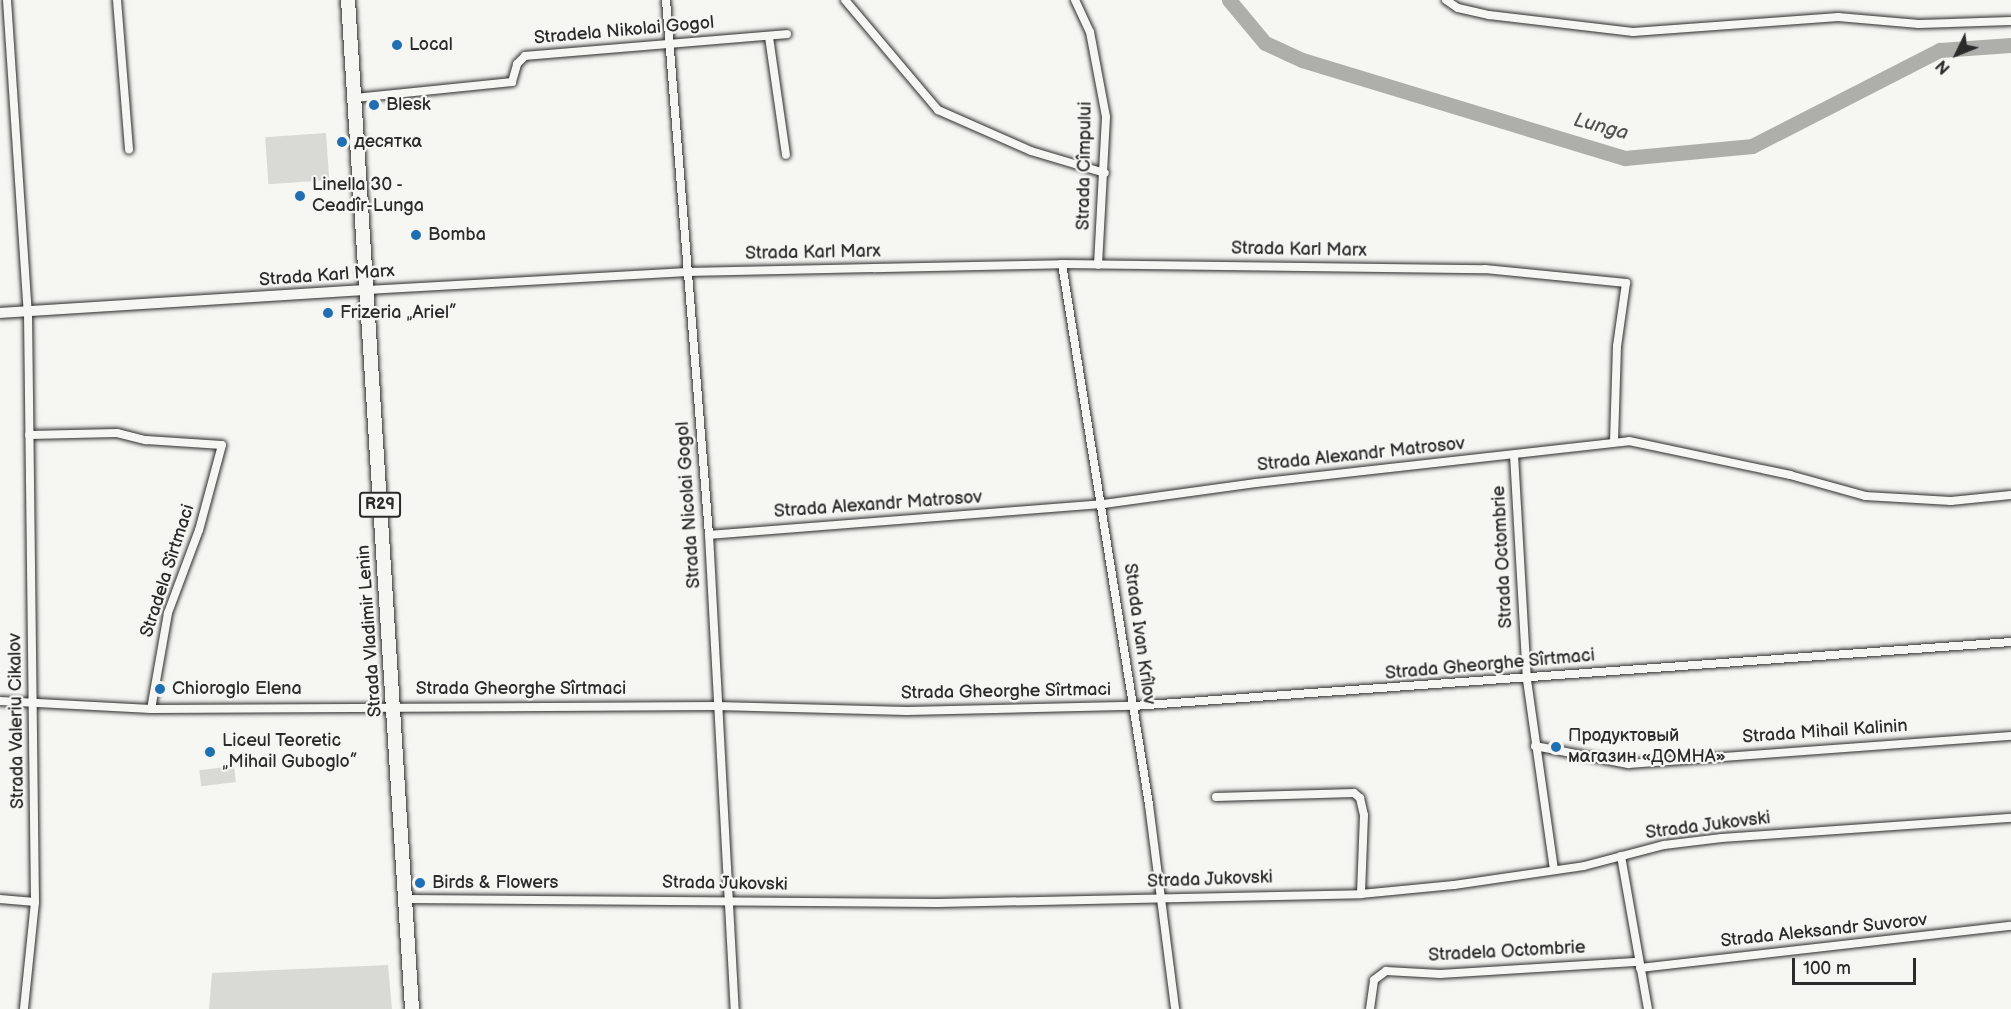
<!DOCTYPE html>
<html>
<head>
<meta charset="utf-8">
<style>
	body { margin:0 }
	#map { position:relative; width:2011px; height:1009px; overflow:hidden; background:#f6f6f2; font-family:"Balsamiq Sans",sans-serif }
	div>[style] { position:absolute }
	.green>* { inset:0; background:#d9d9d5; transform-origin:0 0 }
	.river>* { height:15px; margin:-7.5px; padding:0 7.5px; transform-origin:7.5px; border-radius:7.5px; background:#aeaeab }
	.roads { filter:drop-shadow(0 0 2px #2b2b2b) drop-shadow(0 0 2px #2b2b2b) }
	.minor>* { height:8px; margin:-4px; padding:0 4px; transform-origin:4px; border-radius:4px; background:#f6f6f2 }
	.tertiary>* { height:10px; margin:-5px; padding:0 5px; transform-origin:5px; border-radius:5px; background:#f6f6f2 }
	.primary>* { height:14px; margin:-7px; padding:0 7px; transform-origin:7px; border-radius:7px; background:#f6f6f2 }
	.dots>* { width:16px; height:16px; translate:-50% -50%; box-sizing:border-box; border:3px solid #f6f6f2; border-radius:50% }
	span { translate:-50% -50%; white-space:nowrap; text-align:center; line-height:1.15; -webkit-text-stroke:4.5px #f6f6f2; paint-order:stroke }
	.shield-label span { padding:2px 4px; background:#f6f6f2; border:2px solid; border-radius:4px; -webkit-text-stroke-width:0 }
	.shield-label { font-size:16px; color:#2b2b2b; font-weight:700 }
	.street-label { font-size:18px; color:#2b2b2b }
	.poi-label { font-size:18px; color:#2b2b2b }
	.left { translate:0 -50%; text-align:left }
	.water-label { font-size:20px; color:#525251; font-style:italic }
	.north { position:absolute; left:1927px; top:24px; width:60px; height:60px; -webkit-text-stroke:4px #f6f6f2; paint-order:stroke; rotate:227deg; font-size:16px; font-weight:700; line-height:24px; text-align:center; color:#2b2b2b }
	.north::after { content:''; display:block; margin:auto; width:21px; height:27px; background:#2b2b2b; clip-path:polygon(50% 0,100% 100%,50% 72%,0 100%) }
	.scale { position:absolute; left:1792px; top:958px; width:124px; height:27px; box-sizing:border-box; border:3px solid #2b2b2b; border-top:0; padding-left:8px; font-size:18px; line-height:21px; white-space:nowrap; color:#2b2b2b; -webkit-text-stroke:4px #f6f6f2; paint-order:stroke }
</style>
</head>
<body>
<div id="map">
	<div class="green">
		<i style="left:326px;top:133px;width:47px;height:61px;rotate:86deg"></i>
		<i style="left:234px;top:766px;width:16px;height:35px;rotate:83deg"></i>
		<i style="clip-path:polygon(388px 965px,392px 1009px,209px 1009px,212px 973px)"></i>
	</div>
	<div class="river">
		<i style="left:1229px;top:0;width:56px;rotate:50.1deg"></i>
		<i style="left:1265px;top:43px;width:41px;rotate:24.7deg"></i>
		<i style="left:1302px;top:60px;width:338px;rotate:16.9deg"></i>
		<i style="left:1625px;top:158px;width:128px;rotate:-5.4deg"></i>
		<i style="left:1752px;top:146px;width:211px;rotate:-27.1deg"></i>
		<i style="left:1940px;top:50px;width:71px;rotate:-4deg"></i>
	</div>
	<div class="roads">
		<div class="minor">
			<i style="left:7px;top:0;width:314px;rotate:86.2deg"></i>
			<i style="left:28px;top:313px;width:589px;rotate:89.32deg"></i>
			<i style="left:35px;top:902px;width:108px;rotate:95.9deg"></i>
			<i style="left:117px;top:0;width:150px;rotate:85.4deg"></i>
			<i style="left:666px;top:0;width:537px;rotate:85.4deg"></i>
			<i style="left:709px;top:535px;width:475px;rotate:86.9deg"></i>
			<i style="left:845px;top:0;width:144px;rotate:49.8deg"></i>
			<i style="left:938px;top:110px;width:102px;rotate:23.8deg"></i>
			<i style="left:1031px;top:151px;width:77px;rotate:16.6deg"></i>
			<i style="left:1075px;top:0;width:35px;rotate:65deg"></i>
			<i style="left:1090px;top:32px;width:86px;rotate:79.3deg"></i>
			<i style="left:1106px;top:117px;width:148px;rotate:93.1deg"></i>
			<i style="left:1446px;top:0;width:14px;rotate:34deg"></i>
			<i style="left:1458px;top:8px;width:32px;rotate:13deg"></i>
			<i style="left:1489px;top:15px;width:145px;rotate:6.7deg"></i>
			<i style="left:1633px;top:32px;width:206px;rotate:-4.2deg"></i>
			<i style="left:1838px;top:17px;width:81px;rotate:4.9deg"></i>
			<i style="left:1919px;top:24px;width:92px;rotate:-1.9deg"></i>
			<i style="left:769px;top:37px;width:119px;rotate:81.8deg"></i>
			<i style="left:355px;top:98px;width:158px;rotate:-5.8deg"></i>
			<i style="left:512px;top:82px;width:19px;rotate:-74deg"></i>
			<i style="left:517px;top:64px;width:11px;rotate:-45deg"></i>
			<i style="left:525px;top:56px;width:263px;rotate:-4.8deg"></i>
			<i style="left:1062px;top:264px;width:548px;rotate:80.86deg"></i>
			<i style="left:1149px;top:805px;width:206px;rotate:82.7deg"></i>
			<i style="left:367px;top:290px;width:321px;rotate:-3.2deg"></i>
			<i style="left:687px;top:272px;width:375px;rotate:-1.2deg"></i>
			<i style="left:1062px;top:264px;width:423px;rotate:0.7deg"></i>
			<i style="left:1485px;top:269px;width:142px;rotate:5.7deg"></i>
			<i style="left:1626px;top:283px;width:64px;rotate:98.1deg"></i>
			<i style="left:1617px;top:346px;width:96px;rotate:91.8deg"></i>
			<i style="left:29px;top:435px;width:88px;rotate:-1.3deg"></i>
			<i style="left:117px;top:433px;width:30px;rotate:14deg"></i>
			<i style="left:146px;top:440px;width:76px;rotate:3.8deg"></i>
			<i style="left:222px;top:445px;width:88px;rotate:105.1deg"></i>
			<i style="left:199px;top:530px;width:89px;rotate:110.5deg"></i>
			<i style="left:168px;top:613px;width:97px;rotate:100deg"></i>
			<i style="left:1514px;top:455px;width:225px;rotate:86.7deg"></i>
			<i style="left:1527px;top:680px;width:192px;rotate:81.9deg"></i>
			<i style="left:709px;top:535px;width:396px;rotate:-4.5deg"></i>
			<i style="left:1104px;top:504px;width:153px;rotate:-7.9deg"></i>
			<i style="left:1256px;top:483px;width:375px;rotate:-6.4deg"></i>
			<i style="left:1629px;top:441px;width:165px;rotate:11.9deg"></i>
			<i style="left:1790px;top:475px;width:78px;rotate:15.6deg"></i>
			<i style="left:1865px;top:496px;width:86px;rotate:3.3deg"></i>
			<i style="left:1951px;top:501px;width:60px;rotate:-5.7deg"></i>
			<i style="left:0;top:701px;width:151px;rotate:3deg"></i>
			<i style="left:151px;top:709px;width:566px;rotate:-0.3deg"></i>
			<i style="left:717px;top:706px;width:190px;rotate:1.5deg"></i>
			<i style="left:907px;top:711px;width:226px;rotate:-1.3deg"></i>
			<i style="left:1133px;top:706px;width:880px;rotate:-4.17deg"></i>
			<i style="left:1535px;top:746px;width:95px;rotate:11deg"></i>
			<i style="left:1628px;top:764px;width:384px;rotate:-4.2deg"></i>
			<i style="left:1216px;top:797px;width:138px;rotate:-1.7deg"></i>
			<i style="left:1354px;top:793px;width:8px;rotate:40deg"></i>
			<i style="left:1360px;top:798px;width:17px;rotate:77deg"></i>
			<i style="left:1364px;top:815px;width:79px;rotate:92.2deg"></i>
			<i style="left:1621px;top:856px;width:155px;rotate:80deg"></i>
			<i style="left:0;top:899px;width:35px;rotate:5deg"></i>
			<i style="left:405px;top:899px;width:533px;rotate:0.43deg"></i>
			<i style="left:938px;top:903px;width:423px;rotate:-1.2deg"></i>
			<i style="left:1361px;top:894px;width:93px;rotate:-5.5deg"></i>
			<i style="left:1454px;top:885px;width:131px;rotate:-8.3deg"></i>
			<i style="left:1584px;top:866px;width:83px;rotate:-14.7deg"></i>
			<i style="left:1664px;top:845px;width:58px;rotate:-6.9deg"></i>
			<i style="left:1722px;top:838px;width:290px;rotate:-4deg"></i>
			<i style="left:1640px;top:968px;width:373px;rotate:-6.5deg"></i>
			<i style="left:1370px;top:1009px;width:29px;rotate:-82deg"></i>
			<i style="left:1374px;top:980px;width:15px;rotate:-37deg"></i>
			<i style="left:1386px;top:971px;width:54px;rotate:3.2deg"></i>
			<i style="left:1440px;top:974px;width:199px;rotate:-3.5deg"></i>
		</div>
		<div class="tertiary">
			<i style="left:0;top:313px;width:368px;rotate:-3.6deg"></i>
		</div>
		<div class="primary">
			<i style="left:348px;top:0;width:1011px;rotate:86.37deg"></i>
		</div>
	</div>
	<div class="dots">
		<i style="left:397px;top:45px;background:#1f6fb2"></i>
		<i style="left:374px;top:105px;background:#1f6fb2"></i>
		<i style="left:342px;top:142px;background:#1f6fb2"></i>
		<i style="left:300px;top:196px;background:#1f6fb2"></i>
		<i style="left:416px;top:235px;background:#1f6fb2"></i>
		<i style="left:328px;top:313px;background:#1f6fb2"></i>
		<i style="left:160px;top:689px;background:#1f6fb2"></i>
		<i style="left:1556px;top:747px;background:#1f6fb2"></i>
		<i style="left:210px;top:752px;background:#1f6fb2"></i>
		<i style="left:420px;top:883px;background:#1f6fb2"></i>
	</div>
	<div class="shield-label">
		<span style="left:380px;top:505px">R29</span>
	</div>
	<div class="street-label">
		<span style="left:624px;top:31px;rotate:-5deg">Stradela Nikolai Gogol</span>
		<span style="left:1085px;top:166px;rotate:-89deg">Strada Cîmpului</span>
		<span style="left:1299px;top:250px;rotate:1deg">Strada Karl Marx</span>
		<span style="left:813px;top:253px;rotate:-1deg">Strada Karl Marx</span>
		<span style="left:327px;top:276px;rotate:-4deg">Strada Karl Marx</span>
		<span style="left:1361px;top:455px;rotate:-6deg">Strada Alexandr Matrosov</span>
		<span style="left:689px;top:505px;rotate:-94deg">Strada Nicolai Gogol</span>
		<span style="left:878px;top:505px;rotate:-4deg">Strada Alexandr Matrosov</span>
		<span style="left:1503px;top:557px;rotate:-93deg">Strada Octombrie</span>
		<span style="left:168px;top:571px;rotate:-72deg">Stradela Sîrtmaci</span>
		<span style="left:370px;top:631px;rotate:-94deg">Strada Vladimir Lenin</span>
		<span style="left:1139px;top:634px;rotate:82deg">Strada Ivan Krîlov</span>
		<span style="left:1490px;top:665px;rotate:-5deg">Strada Gheorghe Sîrtmaci</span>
		<span style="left:521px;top:689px">Strada Gheorghe Sîrtmaci</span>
		<span style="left:1006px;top:692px;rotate:-1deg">Strada Gheorghe Sîrtmaci</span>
		<span style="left:17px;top:721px;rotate:-91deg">Strada Valeriu Cikalov</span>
		<span style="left:1825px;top:732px;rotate:-4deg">Strada Mihail Kalinin</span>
		<span style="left:1708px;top:826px;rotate:-7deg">Strada Jukovski</span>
		<span style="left:1210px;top:880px;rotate:-2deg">Strada Jukovski</span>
		<span style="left:725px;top:884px;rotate:1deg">Strada Jukovski</span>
		<span style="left:1824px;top:931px;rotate:-6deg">Strada Aleksandr Suvorov</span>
		<span style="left:1507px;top:952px;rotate:-3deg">Stradela Octombrie</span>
	</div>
	<div class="poi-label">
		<span class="left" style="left:409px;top:45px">Local</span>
		<span class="left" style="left:386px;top:105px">Blesk</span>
		<span class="left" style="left:354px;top:142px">десятка</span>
		<span class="left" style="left:312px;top:196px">Linella 30 -<br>Ceadîr-Lunga</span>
		<span class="left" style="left:428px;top:235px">Bomba</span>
		<span class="left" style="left:340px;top:313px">Frizeria „Ariel”</span>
		<span class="left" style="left:172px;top:689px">Chioroglo Elena</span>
		<span class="left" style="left:1568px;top:747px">Продуктовый<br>магазин «ДОМНА»</span>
		<span class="left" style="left:222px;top:752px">Liceul Teoretic<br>„Mihail Guboglo”</span>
		<span class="left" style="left:432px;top:883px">Birds &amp; Flowers</span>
	</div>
	<div class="water-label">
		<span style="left:1601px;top:127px;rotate:15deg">Lunga</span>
	</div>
	<div class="north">N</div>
	<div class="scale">100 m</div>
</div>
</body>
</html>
